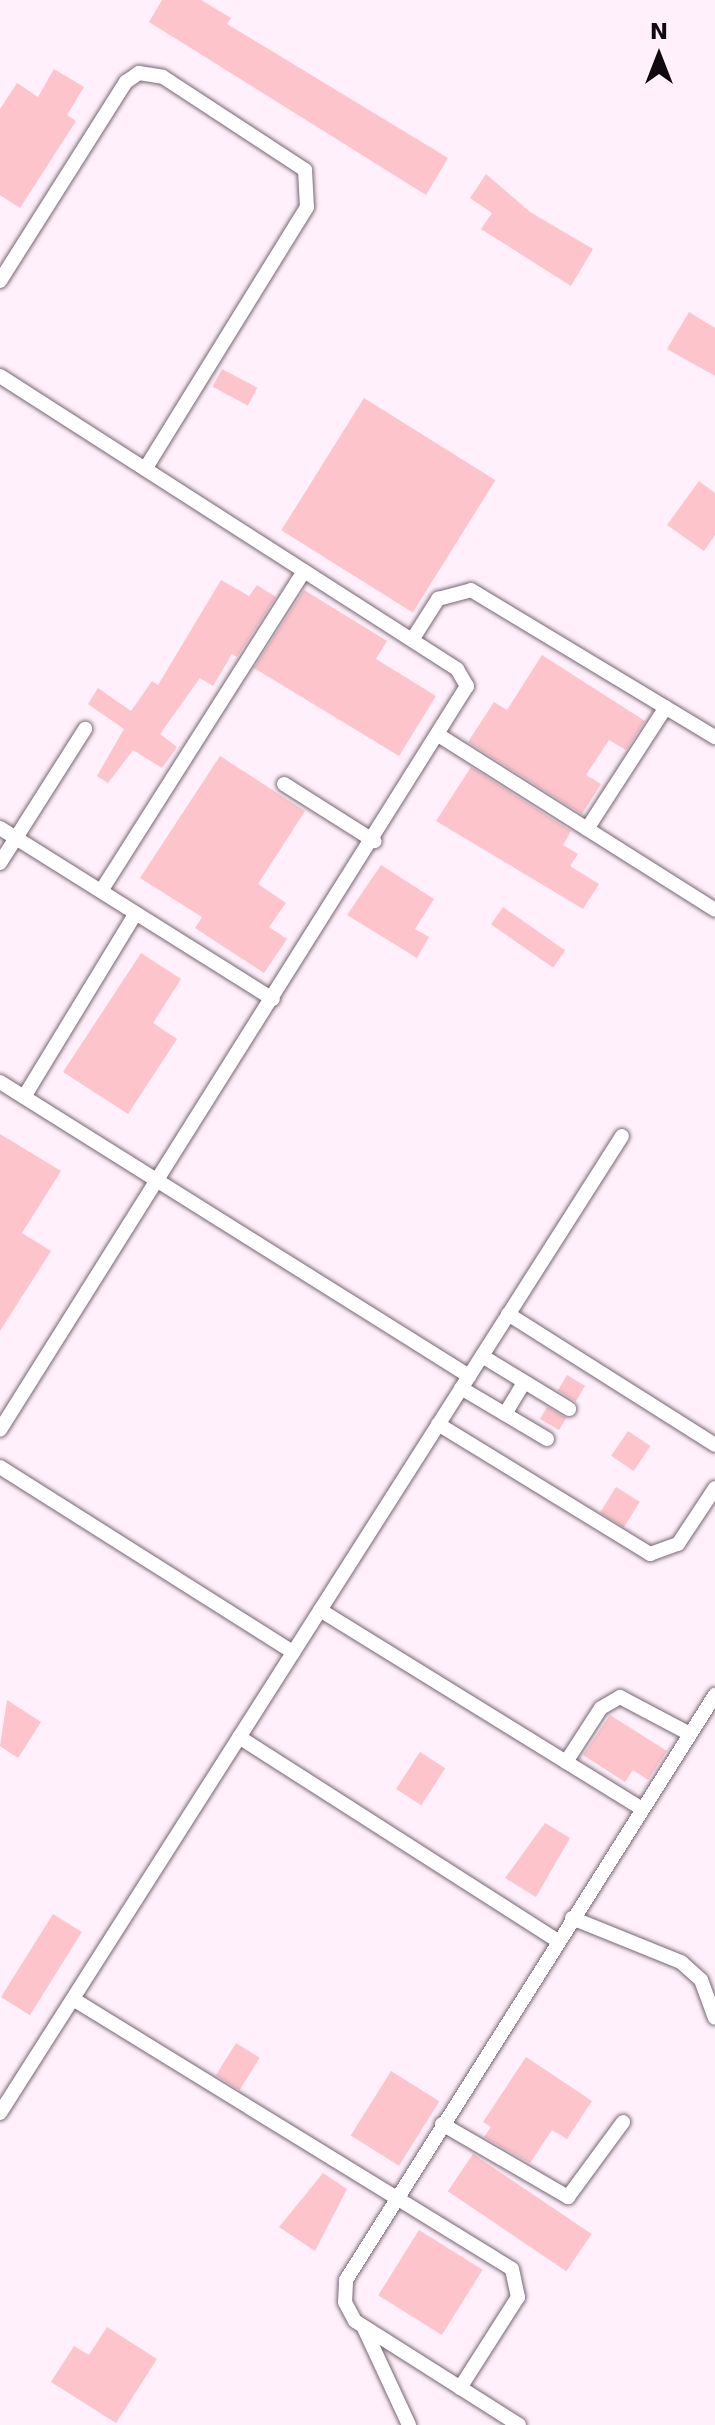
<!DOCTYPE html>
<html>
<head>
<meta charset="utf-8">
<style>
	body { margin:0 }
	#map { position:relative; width:715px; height:2425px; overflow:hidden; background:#fff0fb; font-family:"DejaVu Sans",sans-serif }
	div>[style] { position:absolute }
	.building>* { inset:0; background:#fec4cc; transform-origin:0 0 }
	.roads { filter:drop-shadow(0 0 2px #766672) drop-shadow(0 0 2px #766672) }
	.service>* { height:14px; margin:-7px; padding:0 7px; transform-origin:7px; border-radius:7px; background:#fff }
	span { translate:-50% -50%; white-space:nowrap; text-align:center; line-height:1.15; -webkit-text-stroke:6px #fff0fb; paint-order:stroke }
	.north { position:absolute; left:619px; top:16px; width:80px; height:80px; -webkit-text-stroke:6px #fff0fb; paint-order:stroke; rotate:0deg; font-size:22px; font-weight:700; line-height:32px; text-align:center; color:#100a0f }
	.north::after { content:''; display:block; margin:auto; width:28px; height:36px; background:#100a0f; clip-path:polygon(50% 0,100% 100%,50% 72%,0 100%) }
</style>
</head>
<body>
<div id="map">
	<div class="building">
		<i style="clip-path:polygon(162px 0,201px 0,231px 18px,227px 24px,448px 158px,426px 195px,149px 22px)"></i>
		<i style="clip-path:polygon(54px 69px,84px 87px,67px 115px,76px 121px,20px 208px,0 195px,0 109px,17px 83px,38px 97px)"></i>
		<i style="clip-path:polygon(486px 174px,530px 212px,593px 249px,571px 286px,481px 229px,492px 213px,470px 198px)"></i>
		<i style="clip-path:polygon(689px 312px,715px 328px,715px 376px,667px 349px)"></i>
		<i style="left:222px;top:369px;width:40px;height:20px;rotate:28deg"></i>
		<i style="left:364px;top:398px;width:155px;height:156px;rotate:32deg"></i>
		<i style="clip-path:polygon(699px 481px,715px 493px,715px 535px,704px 551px,667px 525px)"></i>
		<i style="clip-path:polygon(221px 580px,249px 596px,257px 585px,276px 597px,237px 657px,232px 654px,213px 686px,200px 678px,160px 734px,177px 747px,162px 768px,133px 750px,108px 783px,97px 776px,124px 729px,88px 704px,98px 688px,131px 711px,152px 681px,158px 685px)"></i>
		<i style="clip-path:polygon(304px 590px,387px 641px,376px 659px,436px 696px,399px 756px,254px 668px)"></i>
		<i style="clip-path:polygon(542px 655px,645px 721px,626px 750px,609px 740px,586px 775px,601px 784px,582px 814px,468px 742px,494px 702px,507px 710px)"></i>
		<i style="clip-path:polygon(220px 756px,305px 811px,258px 884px,286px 903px,269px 927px,287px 939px,264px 973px,195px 928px,202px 917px,140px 878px)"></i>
		<i style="clip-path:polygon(471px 767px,571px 831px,563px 845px,578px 854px,570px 866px,599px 884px,583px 909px,436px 821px)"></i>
		<i style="clip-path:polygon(381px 865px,434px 899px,415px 929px,429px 937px,417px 958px,347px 915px)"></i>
		<i style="left:503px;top:907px;width:76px;height:21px;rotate:35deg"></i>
		<i style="clip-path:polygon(141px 953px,181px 979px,153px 1023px,177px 1039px,128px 1114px,63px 1072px)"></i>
		<i style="clip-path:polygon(0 1134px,61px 1171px,22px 1233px,51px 1251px,0 1331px)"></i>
		<i style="left:567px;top:1375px;width:21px;height:18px;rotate:31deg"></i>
		<i style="left:547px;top:1407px;width:22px;height:14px;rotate:30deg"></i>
		<i style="left:628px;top:1431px;width:27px;height:30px;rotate:34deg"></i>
		<i style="left:616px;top:1487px;width:28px;height:30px;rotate:32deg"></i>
		<i style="clip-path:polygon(7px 1700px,41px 1722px,18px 1758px,0 1746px)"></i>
		<i style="clip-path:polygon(610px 1715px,667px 1751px,648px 1780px,633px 1770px,625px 1782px,583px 1755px)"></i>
		<i style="left:420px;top:1752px;width:30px;height:44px;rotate:33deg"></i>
		<i style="clip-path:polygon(545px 1823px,570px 1838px,536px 1897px,505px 1878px)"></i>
		<i style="left:53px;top:1914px;width:34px;height:98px;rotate:32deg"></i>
		<i style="left:236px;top:2043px;width:28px;height:38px;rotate:32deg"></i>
		<i style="clip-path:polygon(526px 2057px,592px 2101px,567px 2139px,552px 2130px,530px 2163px,484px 2137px,491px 2127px,483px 2122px)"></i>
		<i style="left:391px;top:2071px;width:57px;height:76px;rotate:32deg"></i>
		<i style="left:473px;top:2154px;width:143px;height:45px;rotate:34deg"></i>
		<i style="clip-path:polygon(323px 2173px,347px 2189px,315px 2251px,279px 2227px)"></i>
		<i style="left:419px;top:2230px;width:75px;height:77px;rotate:32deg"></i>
		<i style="clip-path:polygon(107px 2327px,157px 2359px,116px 2423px,51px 2382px,74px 2346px,89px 2355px)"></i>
	</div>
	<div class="roads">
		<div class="service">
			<i style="left:0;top:281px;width:236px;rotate:-57.7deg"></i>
			<i style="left:126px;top:82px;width:16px;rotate:-35deg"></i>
			<i style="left:139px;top:73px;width:24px;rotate:9deg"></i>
			<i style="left:163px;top:77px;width:170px;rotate:33.2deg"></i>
			<i style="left:305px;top:170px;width:37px;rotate:87deg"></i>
			<i style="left:307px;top:207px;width:308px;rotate:121.7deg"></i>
			<i style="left:0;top:376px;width:543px;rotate:32.67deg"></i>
			<i style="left:457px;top:669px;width:20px;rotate:60deg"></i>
			<i style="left:467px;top:686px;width:878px;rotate:122.12deg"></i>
			<i style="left:412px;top:640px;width:49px;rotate:-57.6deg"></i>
			<i style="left:438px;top:599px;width:34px;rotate:-15deg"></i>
			<i style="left:471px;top:590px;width:285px;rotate:31.1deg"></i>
			<i style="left:440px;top:736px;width:325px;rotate:32.3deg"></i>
			<i style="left:284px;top:784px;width:107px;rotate:32.3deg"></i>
			<i style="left:0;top:828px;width:322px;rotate:32.1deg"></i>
			<i style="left:587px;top:829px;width:145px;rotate:-57.1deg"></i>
			<i style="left:0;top:863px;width:159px;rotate:-57.6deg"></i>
			<i style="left:101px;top:891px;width:379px;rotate:-57.6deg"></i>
			<i style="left:0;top:1082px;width:554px;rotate:32.08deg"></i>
			<i style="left:24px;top:1097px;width:215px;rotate:-58.7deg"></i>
			<i style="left:508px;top:1314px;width:245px;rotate:32.3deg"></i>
			<i style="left:482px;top:1356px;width:102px;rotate:31.3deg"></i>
			<i style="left:461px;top:1388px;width:100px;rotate:30.7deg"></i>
			<i style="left:505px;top:1414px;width:37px;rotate:-59deg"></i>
			<i style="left:438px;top:1424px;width:249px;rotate:31.5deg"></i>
			<i style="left:650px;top:1554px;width:30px;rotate:-20deg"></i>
			<i style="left:678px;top:1544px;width:67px;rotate:-56.5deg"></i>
			<i style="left:0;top:1467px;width:347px;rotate:32.3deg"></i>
			<i style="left:320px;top:1610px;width:379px;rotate:31.7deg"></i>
			<i style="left:239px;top:1737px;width:377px;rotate:32.6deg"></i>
			<i style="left:566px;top:1762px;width:64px;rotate:-57.1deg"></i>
			<i style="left:601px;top:1708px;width:22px;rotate:-30deg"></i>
			<i style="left:620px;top:1697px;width:79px;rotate:27.9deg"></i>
			<i style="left:572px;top:1918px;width:118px;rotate:22deg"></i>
			<i style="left:681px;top:1962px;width:27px;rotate:42deg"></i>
			<i style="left:701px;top:1980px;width:40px;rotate:69.8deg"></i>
			<i style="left:73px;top:1999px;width:515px;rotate:31.59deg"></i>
			<i style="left:512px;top:2269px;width:29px;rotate:78deg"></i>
			<i style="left:518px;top:2297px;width:108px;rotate:122.5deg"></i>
			<i style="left:0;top:2113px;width:1158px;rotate:-57.52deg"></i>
			<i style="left:442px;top:2124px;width:146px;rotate:30.1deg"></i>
			<i style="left:568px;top:2197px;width:93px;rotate:-53.7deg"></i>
			<i style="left:364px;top:2328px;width:107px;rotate:65.1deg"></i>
			<i style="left:519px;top:2425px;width:194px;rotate:-147.6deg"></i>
			<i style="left:355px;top:2321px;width:21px;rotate:-118deg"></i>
			<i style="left:345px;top:2302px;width:22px;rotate:-87deg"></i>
			<i style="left:346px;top:2280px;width:692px;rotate:-57.76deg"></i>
		</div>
	</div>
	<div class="north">N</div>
</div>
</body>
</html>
